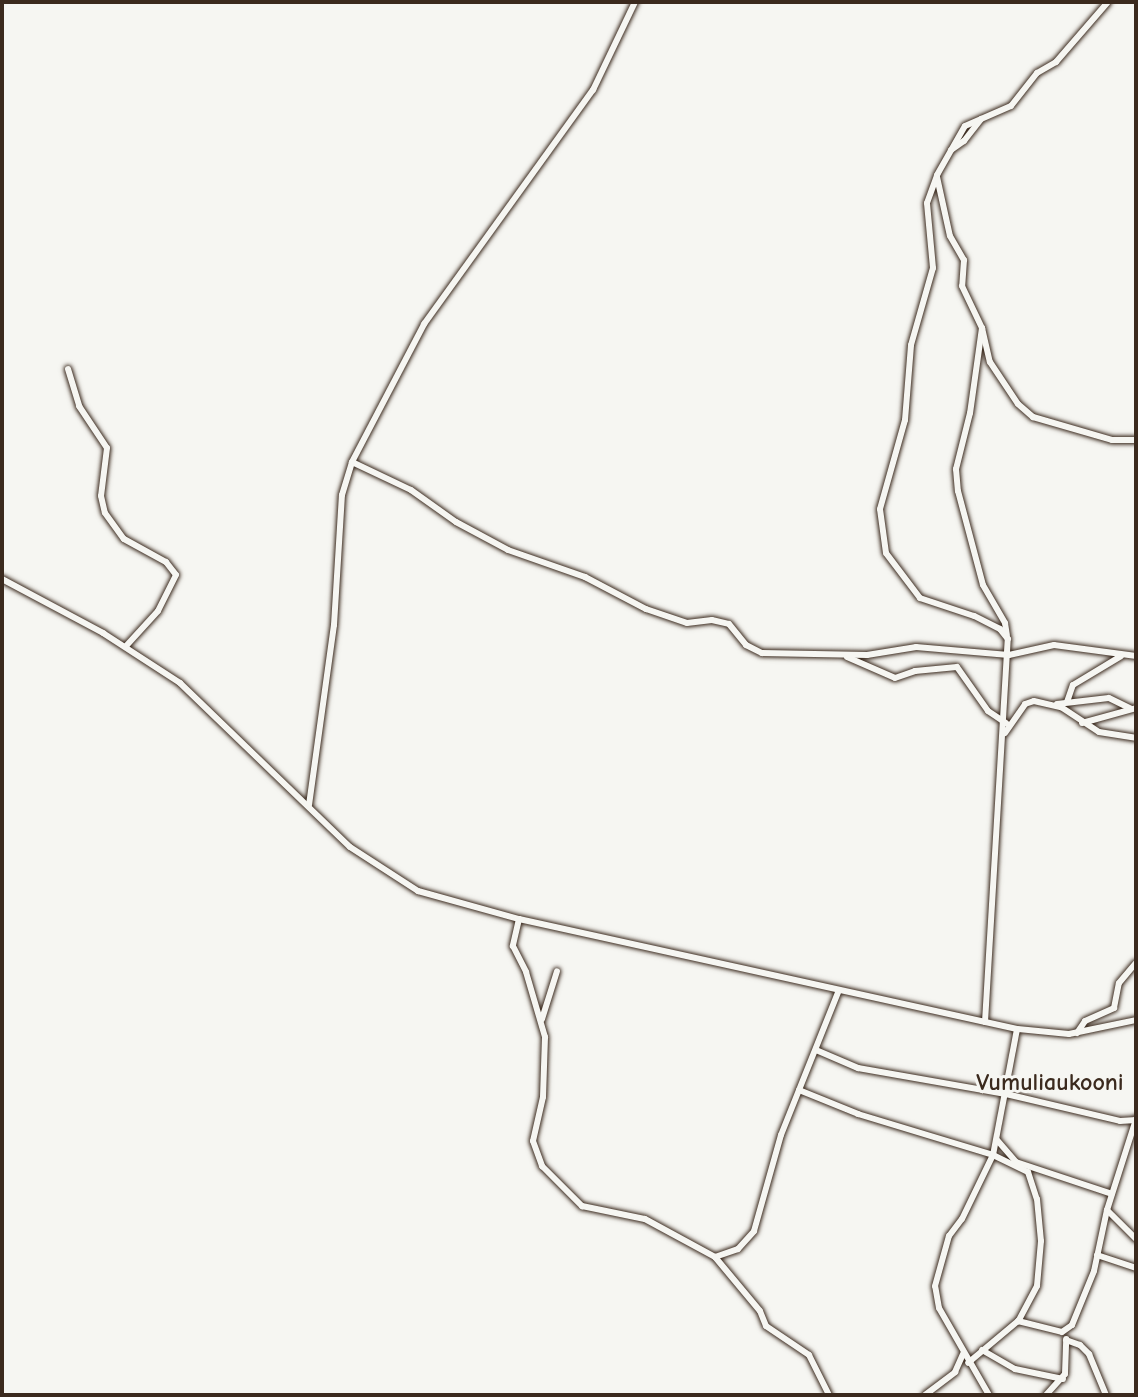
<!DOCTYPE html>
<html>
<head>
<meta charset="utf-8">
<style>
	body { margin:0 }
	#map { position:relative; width:1138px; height:1397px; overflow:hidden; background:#f6f6f2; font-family:"Comic Neue",sans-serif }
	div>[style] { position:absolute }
	.roads { filter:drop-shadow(0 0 2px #3b2a1e) drop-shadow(0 0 2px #3b2a1e) }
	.minor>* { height:6px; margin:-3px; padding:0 3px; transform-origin:3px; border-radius:3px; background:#f6f6f2 }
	span { translate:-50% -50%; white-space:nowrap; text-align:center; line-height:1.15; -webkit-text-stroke:6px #f6f6f2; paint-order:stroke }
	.quarter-label { font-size:24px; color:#3b2a1e; font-weight:700 }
	.frame { position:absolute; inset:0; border:4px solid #3b2a1e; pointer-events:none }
</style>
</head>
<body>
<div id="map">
	<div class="roads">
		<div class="minor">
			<i style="left:951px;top:150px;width:16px;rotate:-35deg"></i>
			<i style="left:964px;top:141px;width:28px;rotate:-52deg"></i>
			<i style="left:937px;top:177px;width:60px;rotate:77.6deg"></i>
			<i style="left:950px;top:236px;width:28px;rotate:60deg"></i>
			<i style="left:964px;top:260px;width:26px;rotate:94deg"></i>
			<i style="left:962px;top:286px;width:47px;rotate:64.5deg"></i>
			<i style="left:982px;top:328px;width:86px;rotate:98deg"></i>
			<i style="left:970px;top:413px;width:58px;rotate:104deg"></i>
			<i style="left:956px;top:469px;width:22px;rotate:85deg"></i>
			<i style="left:958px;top:491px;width:97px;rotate:75.1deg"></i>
			<i style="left:983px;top:585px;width:44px;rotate:59.9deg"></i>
			<i style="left:1005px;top:623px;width:12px;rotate:81deg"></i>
			<i style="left:982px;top:328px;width:35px;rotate:77deg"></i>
			<i style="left:990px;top:362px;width:50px;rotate:56.3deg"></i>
			<i style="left:1018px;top:404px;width:20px;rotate:41deg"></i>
			<i style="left:1033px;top:417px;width:82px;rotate:16.2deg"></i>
			<i style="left:1112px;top:440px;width:24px"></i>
			<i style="left:68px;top:369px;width:39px;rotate:73deg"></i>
			<i style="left:79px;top:406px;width:50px;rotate:56.3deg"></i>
			<i style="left:107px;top:448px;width:48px;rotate:97.1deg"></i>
			<i style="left:101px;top:496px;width:17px;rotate:77deg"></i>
			<i style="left:105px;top:513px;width:32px;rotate:54deg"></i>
			<i style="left:124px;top:539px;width:48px;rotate:28.7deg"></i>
			<i style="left:166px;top:562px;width:16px;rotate:52deg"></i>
			<i style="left:176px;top:575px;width:40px;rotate:116.6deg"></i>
			<i style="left:158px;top:611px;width:47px;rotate:132.4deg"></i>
			<i style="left:352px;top:462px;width:65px;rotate:25.4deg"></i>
			<i style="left:411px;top:490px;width:55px;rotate:35.4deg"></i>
			<i style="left:456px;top:522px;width:59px;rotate:28.3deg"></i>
			<i style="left:508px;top:550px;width:82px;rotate:19.3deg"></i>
			<i style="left:585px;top:577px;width:69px;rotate:27.7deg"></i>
			<i style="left:646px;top:609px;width:43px;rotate:18.9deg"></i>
			<i style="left:687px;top:623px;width:25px;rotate:-7deg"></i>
			<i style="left:712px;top:620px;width:17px;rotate:13deg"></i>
			<i style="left:729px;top:624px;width:27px;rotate:51deg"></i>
			<i style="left:746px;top:645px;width:18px;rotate:27deg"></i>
			<i style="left:762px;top:653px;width:105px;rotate:1.1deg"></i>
			<i style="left:867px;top:655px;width:50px;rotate:-9.3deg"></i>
			<i style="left:916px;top:647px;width:93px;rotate:4.9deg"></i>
			<i style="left:1009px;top:655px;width:46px;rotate:-12.5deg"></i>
			<i style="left:1054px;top:645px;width:83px;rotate:7.6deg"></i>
			<i style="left:2px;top:579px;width:115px;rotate:28.1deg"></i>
			<i style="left:103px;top:633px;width:92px;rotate:33deg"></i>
			<i style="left:180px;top:683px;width:236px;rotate:44deg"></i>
			<i style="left:350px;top:847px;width:81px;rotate:32.9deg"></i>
			<i style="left:418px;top:891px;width:105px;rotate:15.5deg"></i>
			<i style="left:519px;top:919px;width:510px;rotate:12.46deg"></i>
			<i style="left:1017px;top:1029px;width:52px;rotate:5.5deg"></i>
			<i style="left:1069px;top:1034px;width:68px;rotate:-11.8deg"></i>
			<i style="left:847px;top:657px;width:52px;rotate:23.6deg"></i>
			<i style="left:895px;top:678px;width:21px;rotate:-19deg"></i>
			<i style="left:915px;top:671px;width:42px;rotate:-5.4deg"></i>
			<i style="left:957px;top:667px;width:54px;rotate:54.8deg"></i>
			<i style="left:988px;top:711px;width:22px;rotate:34deg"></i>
			<i style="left:1067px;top:702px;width:18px;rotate:-71deg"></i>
			<i style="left:1073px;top:685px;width:56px;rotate:-31.1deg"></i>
			<i style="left:1057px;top:704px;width:52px;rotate:-6.6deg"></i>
			<i style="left:1109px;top:698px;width:25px;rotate:26deg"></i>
			<i style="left:1082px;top:723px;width:56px;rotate:-15.5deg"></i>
			<i style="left:1005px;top:733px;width:35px;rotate:-55deg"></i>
			<i style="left:1025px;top:704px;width:9px;rotate:-18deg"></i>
			<i style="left:1034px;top:701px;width:28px;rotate:13deg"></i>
			<i style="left:1061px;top:707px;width:45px;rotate:33.3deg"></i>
			<i style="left:1099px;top:732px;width:37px;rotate:9deg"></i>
			<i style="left:309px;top:805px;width:182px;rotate:-82.1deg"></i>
			<i style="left:334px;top:625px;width:130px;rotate:-86.5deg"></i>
			<i style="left:342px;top:495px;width:34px;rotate:-73deg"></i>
			<i style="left:352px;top:462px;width:156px;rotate:-62.4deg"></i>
			<i style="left:424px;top:324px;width:289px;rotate:-54.2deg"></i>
			<i style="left:593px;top:90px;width:98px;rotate:-64.5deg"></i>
			<i style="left:519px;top:919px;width:28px;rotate:103deg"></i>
			<i style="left:513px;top:946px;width:29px;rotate:63deg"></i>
			<i style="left:526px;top:972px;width:68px;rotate:73.7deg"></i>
			<i style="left:545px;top:1037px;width:60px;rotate:91.9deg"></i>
			<i style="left:543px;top:1097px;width:45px;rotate:102.8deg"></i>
			<i style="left:533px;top:1141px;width:27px;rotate:70deg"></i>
			<i style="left:542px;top:1166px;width:57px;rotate:45deg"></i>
			<i style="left:582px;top:1206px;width:64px;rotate:11.7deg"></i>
			<i style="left:645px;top:1219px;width:80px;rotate:28.5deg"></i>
			<i style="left:715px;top:1257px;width:24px;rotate:-19deg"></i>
			<i style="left:738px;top:1249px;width:24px;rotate:-48deg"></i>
			<i style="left:754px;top:1231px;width:100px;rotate:-74.3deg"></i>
			<i style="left:781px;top:1135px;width:156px;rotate:-68.2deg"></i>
			<i style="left:542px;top:1019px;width:50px;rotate:-72.6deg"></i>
			<i style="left:985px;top:1022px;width:384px;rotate:-86.6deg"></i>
			<i style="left:1008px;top:639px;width:13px;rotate:-129deg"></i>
			<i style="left:1000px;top:629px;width:29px;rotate:-153deg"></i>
			<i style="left:974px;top:616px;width:57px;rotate:-161.6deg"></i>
			<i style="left:920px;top:598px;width:56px;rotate:-127.1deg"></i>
			<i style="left:886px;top:553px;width:44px;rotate:-97.8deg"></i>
			<i style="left:880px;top:509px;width:92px;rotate:-74.3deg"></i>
			<i style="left:905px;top:420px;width:75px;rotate:-85.4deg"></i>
			<i style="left:911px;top:345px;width:80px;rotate:-74.1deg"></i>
			<i style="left:933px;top:268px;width:65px;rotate:-95.3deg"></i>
			<i style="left:927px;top:203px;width:30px;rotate:-70deg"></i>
			<i style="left:937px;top:175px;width:56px;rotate:-60.3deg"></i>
			<i style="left:965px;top:126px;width:50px;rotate:-23.5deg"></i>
			<i style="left:1011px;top:106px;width:42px;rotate:-51.8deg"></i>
			<i style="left:1037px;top:73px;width:22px;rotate:-30deg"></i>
			<i style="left:1056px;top:62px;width:79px;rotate:-49.1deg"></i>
			<i style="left:1077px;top:1033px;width:14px;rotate:-56deg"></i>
			<i style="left:1085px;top:1021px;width:32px;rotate:-24deg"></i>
			<i style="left:1114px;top:1008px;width:25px;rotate:-79deg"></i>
			<i style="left:1119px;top:983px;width:26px;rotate:-50deg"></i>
			<i style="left:816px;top:1050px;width:46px;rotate:23.2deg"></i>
			<i style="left:858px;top:1068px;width:150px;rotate:10deg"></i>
			<i style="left:1006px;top:1094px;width:117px;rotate:13.3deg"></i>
			<i style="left:1120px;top:1121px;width:16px;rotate:-4deg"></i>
			<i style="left:799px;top:1090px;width:64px;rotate:22.1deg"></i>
			<i style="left:858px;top:1114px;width:141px;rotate:16.9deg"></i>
			<i style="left:993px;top:1155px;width:39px;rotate:26deg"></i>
			<i style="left:1028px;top:1172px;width:28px;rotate:72deg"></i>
			<i style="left:1037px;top:1199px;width:42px;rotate:84.6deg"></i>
			<i style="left:1041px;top:1241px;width:45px;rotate:95.1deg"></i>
			<i style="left:1037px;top:1286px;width:40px;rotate:118deg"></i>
			<i style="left:1018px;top:1321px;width:65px;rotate:140deg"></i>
			<i style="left:997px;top:1140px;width:29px;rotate:49deg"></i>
			<i style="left:1016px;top:1162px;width:101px;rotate:18.4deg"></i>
			<i style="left:1107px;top:1210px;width:41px;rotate:45deg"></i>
			<i style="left:1097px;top:1255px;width:41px;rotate:18.4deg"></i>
			<i style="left:715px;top:1257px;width:70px;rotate:50.2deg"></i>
			<i style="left:760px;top:1311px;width:16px;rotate:68deg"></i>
			<i style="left:766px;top:1326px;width:52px;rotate:34deg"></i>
			<i style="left:809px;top:1355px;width:45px;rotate:63.4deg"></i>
			<i style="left:1018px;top:1321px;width:45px;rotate:14deg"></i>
			<i style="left:1062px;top:1332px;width:12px;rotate:-35deg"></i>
			<i style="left:1072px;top:1325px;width:58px;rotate:-67.8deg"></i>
			<i style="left:1094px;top:1271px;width:62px;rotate:-78deg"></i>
			<i style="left:1107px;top:1210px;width:96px;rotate:-72.3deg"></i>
			<i style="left:1066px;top:1340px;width:15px;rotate:20deg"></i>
			<i style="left:1080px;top:1345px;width:13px;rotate:45deg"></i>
			<i style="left:1089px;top:1354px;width:44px;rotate:67.5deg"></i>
			<i style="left:982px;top:1350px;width:38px;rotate:30deg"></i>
			<i style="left:1015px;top:1369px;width:49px;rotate:11.8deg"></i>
			<i style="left:925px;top:1395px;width:38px;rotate:-37deg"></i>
			<i style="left:955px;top:1372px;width:20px;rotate:-66deg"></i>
			<i style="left:989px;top:1395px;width:100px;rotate:-119.9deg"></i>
			<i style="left:939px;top:1308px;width:22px;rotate:-100deg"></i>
			<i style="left:935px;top:1286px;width:52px;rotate:-74.4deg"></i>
			<i style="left:949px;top:1236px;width:21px;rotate:-53deg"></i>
			<i style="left:962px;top:1219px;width:71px;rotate:-64.2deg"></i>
			<i style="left:993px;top:1155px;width:128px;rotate:-79.2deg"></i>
			<i style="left:1046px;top:1395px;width:28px;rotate:-48deg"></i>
			<i style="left:1065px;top:1374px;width:35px;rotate:-88deg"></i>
		</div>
	</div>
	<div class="quarter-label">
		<span style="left:1050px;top:1083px">Vumuliaukooni</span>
	</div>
	<div class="frame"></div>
</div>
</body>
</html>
